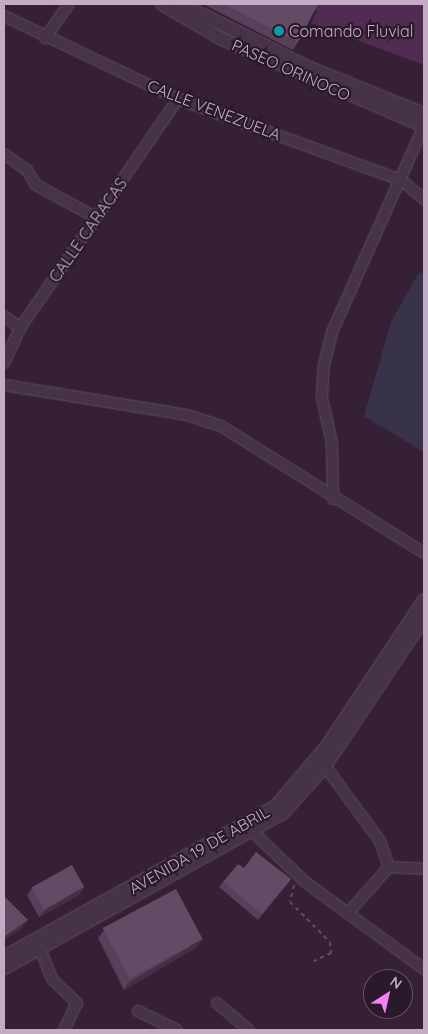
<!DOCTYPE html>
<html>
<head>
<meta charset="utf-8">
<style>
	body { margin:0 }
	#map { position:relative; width:428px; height:1034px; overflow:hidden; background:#352036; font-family:Quicksand,sans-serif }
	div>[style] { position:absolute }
	.green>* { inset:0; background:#383349 }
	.water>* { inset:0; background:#512b52 }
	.path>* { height:2px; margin-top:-1px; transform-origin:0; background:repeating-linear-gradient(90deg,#5b4f65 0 4px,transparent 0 8px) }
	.roads { filter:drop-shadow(0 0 1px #614e62) drop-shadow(0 0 1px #614e62) }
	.minor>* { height:10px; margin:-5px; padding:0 5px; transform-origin:5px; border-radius:5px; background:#463347 }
	.tertiary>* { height:12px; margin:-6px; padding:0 6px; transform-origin:6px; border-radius:6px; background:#463347 }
	.wall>* { inset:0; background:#593f5a }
	.shaded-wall>* { inset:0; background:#462e47 }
	.building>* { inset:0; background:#644b65; transform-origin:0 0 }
	.dots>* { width:14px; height:14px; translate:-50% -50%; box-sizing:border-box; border:2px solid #2a192b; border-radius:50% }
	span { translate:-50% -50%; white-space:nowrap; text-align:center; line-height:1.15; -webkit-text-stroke:4.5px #2a192b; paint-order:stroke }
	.poi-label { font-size:16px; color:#c3adc4 }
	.left { translate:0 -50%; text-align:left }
	.street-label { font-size:16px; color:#c3adc4 }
	.frame { position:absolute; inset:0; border:5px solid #c3adc4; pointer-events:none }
	.north { position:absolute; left:363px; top:969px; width:50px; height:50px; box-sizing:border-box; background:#2a192b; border:1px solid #675468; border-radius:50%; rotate:35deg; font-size:14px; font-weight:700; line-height:20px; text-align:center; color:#c3adc4 }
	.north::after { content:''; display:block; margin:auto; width:18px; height:22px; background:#f481f5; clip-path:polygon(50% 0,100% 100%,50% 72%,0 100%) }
</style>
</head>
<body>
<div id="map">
	<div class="green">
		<i style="clip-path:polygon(419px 272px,424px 274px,424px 452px,364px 416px,391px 322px)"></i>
	</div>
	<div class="water">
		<i style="clip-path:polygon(302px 4px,424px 4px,424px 65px,311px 23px,317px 11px)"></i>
	</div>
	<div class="path">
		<i style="left:294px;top:885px;width:17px;rotate:103deg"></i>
		<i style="left:290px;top:902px;width:57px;rotate:45deg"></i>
		<i style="left:330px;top:942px;width:11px;rotate:85deg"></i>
		<i style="left:331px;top:953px;width:19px;rotate:155deg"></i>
	</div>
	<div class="roads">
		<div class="minor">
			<i style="left:4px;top:16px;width:193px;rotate:25.5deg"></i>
			<i style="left:178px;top:99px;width:237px;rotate:20deg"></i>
			<i style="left:401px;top:180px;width:30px;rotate:40deg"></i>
			<i style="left:45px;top:38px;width:42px;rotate:-54.8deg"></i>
			<i style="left:4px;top:154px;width:28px;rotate:35deg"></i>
			<i style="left:27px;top:170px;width:17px;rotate:59deg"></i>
			<i style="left:36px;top:185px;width:69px;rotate:28.4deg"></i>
			<i style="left:4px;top:316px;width:20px;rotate:37deg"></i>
			<i style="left:4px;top:363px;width:38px;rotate:-65deg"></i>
			<i style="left:20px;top:328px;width:278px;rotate:-55.4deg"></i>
			<i style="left:4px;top:385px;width:185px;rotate:9.3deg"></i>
			<i style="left:187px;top:415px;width:36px;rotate:18deg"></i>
			<i style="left:221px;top:426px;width:239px;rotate:32deg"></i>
			<i style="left:333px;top:499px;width:56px;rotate:-91deg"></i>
			<i style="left:332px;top:443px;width:46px;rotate:-102.5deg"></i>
			<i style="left:322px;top:398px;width:33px;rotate:-87deg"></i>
			<i style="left:324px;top:365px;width:36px;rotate:-76deg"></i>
			<i style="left:333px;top:330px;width:223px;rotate:-66deg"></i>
			<i style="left:325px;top:766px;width:93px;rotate:53.7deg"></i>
			<i style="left:380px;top:841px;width:28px;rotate:71deg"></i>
			<i style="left:254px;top:833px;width:69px;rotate:43.8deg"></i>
			<i style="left:304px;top:881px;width:149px;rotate:36.3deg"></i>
			<i style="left:389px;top:867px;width:35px;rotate:3deg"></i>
			<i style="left:348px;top:913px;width:62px;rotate:-48.3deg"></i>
			<i style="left:40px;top:949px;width:32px;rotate:68deg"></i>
			<i style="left:52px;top:979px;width:35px;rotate:44deg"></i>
			<i style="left:77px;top:1003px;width:30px;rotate:116deg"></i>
			<i style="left:217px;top:1003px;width:42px;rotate:40.2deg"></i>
			<i style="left:138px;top:1011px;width:43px;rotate:26deg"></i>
		</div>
		<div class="tertiary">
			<i style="left:162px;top:4px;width:69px;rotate:30.3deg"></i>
			<i style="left:222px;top:39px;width:220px;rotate:23.3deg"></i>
			<i style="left:181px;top:4px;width:144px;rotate:26.4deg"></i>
			<i style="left:310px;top:68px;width:123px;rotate:22deg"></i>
			<i style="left:4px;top:957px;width:311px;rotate:-29deg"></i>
			<i style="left:276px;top:806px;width:79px;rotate:-49.6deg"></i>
			<i style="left:327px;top:746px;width:175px;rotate:-56.4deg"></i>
			<i style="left:4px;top:968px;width:319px;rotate:-29.1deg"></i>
			<i style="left:283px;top:813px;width:63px;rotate:-48.2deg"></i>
			<i style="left:325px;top:766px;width:178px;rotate:-56.2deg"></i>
		</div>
	</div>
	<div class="wall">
		<i style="clip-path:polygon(203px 4px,318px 4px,298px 42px,293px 50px)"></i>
		<i style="clip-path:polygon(244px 868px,291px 879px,258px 920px,219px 887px,223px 882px)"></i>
		<i style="clip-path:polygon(84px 887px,79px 895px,39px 917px,27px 895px,32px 888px)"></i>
		<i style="clip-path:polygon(104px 930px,197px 947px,124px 990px,98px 938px)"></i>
	</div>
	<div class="shaded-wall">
		<i style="clip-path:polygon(291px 879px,288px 884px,258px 920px,262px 914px)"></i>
		<i style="clip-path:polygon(84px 887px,79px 895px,39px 917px,45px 910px)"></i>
		<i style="clip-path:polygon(28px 920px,22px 928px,4px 941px,4px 937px)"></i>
		<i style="clip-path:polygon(203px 939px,197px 947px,124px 990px,129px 982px)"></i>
	</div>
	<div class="building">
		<i style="clip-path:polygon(223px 4px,318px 4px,298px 42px)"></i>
		<i style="clip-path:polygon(256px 852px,291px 879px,262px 914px,223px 882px,238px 864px,244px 868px)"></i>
		<i style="left:72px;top:865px;width:25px;height:46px;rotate:61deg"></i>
		<i style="left:176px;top:889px;width:57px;height:83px;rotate:62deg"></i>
		<i style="clip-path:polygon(4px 896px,28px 920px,4px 937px)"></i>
	</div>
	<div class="dots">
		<i style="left:279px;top:31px;background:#0f9aa8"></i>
	</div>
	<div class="poi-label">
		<span class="left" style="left:289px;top:31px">Comando Fluvial</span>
	</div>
	<div class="street-label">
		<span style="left:291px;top:70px;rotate:24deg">PASEO ORINOCO</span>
		<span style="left:214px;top:110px;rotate:21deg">CALLE VENEZUELA</span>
		<span style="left:88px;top:230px;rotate:-55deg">CALLE CARACAS</span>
		<span style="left:199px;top:850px;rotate:-30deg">AVENIDA 19 DE ABRIL</span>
	</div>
	<div class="frame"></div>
	<div class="north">N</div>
</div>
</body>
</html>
